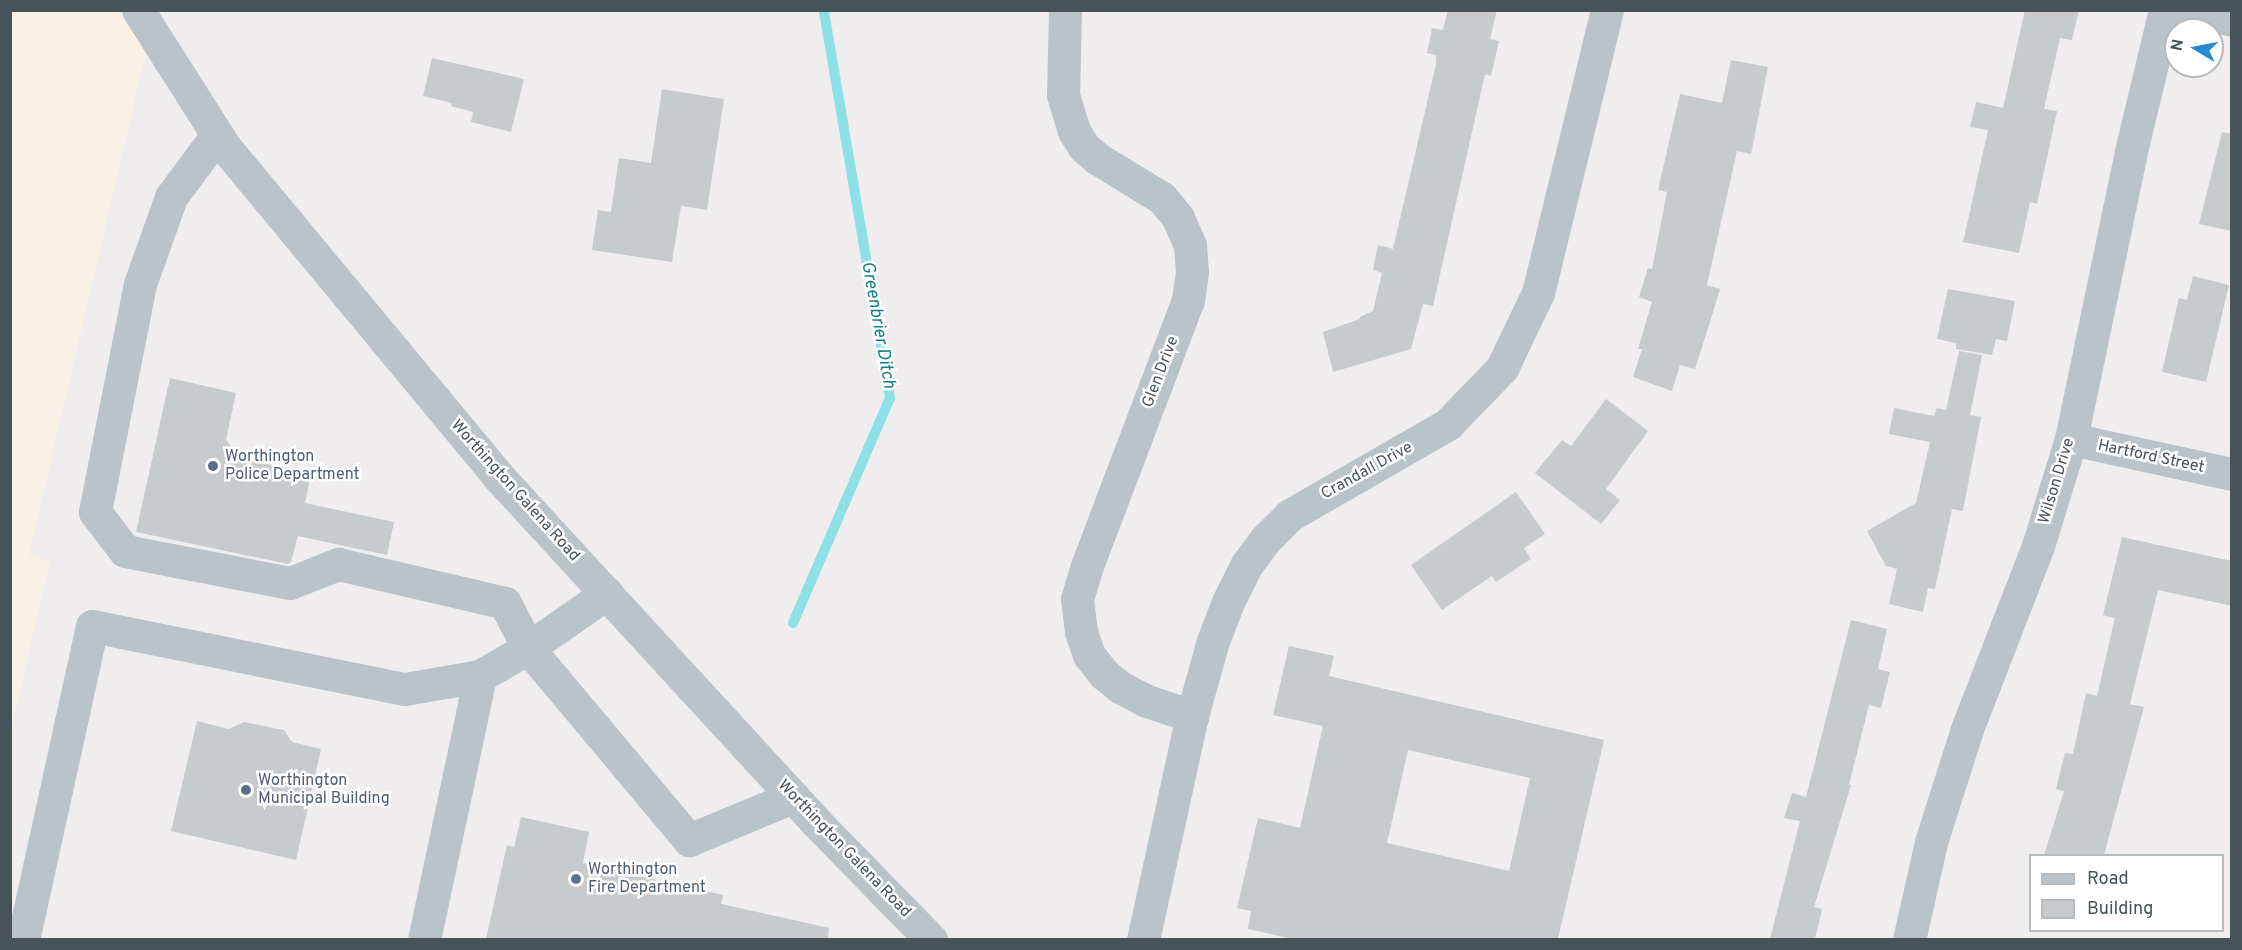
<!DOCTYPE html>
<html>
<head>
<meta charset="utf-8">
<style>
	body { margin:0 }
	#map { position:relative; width:2242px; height:950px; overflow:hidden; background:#efeded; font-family:Overpass,sans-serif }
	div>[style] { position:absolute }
	.commercial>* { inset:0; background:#faf1e6 }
	.stream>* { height:10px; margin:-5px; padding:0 5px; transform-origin:5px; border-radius:5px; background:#8de0e5 }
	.building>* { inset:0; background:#c7cbce }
	.minor>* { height:33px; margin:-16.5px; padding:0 16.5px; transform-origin:16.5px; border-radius:16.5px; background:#b9c3c8 }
	.dots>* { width:16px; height:16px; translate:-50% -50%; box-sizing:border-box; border:3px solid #fff; border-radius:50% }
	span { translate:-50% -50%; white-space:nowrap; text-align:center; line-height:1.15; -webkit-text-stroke:5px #fff; paint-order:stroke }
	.street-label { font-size:16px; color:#465358 }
	.service-label { font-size:16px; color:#4e5e75 }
	.left { translate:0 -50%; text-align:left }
	.water-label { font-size:18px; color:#158187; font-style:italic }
	.frame { position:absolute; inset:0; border:12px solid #465358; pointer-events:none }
	.legend { position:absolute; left:2029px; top:854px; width:195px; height:78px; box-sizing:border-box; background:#fff; border:2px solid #b5babc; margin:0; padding:8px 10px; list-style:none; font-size:18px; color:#465358 }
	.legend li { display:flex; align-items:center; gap:12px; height:30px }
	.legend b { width:30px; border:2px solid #b5babc }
	.north { position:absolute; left:2164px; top:18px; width:60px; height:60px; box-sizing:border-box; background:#fff; border:2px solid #b5babc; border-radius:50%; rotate:280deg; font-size:16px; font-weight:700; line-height:24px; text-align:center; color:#465358 }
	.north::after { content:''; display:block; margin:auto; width:21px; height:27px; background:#258bd1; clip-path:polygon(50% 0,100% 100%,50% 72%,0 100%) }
</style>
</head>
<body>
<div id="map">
	<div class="commercial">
		<i style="clip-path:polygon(11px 11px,138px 11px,151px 31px,29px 555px,50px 561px,11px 731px)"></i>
	</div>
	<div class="stream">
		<i style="left:793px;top:623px;width:245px;rotate:-66.7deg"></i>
		<i style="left:890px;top:398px;width:394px;rotate:-99.7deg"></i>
	</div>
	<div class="building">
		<i style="clip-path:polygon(1448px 10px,1497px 10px,1490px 39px,1499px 41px,1491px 76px,1485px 74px,1433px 306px,1423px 304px,1411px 349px,1333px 372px,1323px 332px,1360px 319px,1360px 317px,1373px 311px,1382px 273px,1373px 270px,1378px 245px,1393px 249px,1436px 64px,1436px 55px,1427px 53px,1432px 28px,1443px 30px)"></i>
		<i style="clip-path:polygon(2025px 10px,2079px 10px,2072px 40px,2060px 38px,2044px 109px,2057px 111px,2037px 204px,2030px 202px,2019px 253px,1963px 242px,1988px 130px,1970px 127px,1976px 102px,2003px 108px)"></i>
		<i style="clip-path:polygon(432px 58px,524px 79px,511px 132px,471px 122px,473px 112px,451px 106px,452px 103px,423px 96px)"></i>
		<i style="clip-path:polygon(1731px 60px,1768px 67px,1751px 154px,1737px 151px,1707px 285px,1720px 289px,1710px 322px,1695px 369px,1680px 365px,1672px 391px,1633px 377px,1642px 349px,1638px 349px,1652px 302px,1639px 297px,1648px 268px,1652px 269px,1667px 192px,1658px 190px,1680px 94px,1722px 103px)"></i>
		<i style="clip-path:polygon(662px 89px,724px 99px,707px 210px,681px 206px,672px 262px,592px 250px,598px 210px,611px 212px,619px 158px,651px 163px)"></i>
		<i style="clip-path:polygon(2222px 132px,2232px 134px,2232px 231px,2199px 224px)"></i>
		<i style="clip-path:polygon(2193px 276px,2229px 285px,2206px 382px,2162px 372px,2179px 298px,2187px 300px)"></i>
		<i style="clip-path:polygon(1948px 289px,2015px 301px,2007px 341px,1996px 339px,1992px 355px,1956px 349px,1956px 343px,1937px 339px)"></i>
		<i style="clip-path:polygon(1959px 351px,1982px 355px,1970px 415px,1981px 417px,1963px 511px,1952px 509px,1935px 589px,1928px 588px,1923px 612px,1889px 604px,1897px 569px,1886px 566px,1867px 531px,1916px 503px,1930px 442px,1889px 434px,1894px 408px,1934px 416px,1937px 408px,1946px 410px)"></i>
		<i style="clip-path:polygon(170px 378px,236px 393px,226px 440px,239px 458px,311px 474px,305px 503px,394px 522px,387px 555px,298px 536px,291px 562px,288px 564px,136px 532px)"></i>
		<i style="clip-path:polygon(1606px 399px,1648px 431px,1606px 489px,1620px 500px,1601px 524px,1535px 473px,1562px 440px,1571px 446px)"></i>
		<i style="clip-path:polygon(1516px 492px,1545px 534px,1524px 548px,1531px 559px,1496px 582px,1492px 576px,1442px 610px,1411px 565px)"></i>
		<i style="clip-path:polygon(2122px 537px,2232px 561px,2232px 606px,2158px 590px,2130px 704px,2144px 707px,2104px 855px,2044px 855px,2064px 791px,2056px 789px,2065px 753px,2073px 754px,2086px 693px,2097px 696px,2115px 618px,2103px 615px)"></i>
		<i style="clip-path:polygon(1851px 620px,1887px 629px,1878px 669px,1890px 672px,1881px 708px,1869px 705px,1849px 785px,1851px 785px,1814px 907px,1822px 909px,1815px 939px,1770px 939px,1800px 821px,1784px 818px,1792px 793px,1806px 797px)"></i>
		<i style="clip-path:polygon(evenodd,1289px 646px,1334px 656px,1329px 676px,1604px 740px,1558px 939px,1293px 939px,1248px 929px,1251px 911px,1237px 908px,1258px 818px,1300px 828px,1323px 726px,1273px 715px,1289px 646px,1408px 750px,1530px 778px,1509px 871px,1387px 843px,1408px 750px)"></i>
		<i style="clip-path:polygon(197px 721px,229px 729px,244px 722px,284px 730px,292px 742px,321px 749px,296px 860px,171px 831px)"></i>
		<i style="clip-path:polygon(521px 817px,589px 832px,583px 863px,723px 895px,721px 904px,829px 928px,828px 939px,486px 939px,507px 845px,514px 847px)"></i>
	</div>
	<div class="minor">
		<i style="left:138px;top:10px;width:162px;rotate:57.6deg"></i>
		<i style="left:225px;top:147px;width:428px;rotate:50.3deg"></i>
		<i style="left:498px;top:476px;width:470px;rotate:47.4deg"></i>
		<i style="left:816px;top:822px;width:165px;rotate:45.7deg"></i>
		<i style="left:1065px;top:10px;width:85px;rotate:91.3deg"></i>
		<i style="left:1063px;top:95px;width:38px;rotate:73deg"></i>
		<i style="left:1074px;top:131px;width:19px;rotate:58deg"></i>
		<i style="left:1084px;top:147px;width:18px;rotate:41deg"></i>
		<i style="left:1098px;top:159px;width:75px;rotate:31.4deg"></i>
		<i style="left:1162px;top:198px;width:26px;rotate:51deg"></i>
		<i style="left:1178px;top:218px;width:30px;rotate:66deg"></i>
		<i style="left:1190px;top:245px;width:27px;rotate:86deg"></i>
		<i style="left:1192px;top:272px;width:28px;rotate:98deg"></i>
		<i style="left:1188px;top:300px;width:285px;rotate:110.8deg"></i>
		<i style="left:1087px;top:566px;width:34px;rotate:107deg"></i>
		<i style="left:1077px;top:599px;width:33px;rotate:83deg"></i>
		<i style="left:1081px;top:632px;width:24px;rotate:71deg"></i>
		<i style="left:1089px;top:655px;width:24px;rotate:52deg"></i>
		<i style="left:1104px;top:674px;width:21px;rotate:39deg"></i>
		<i style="left:1120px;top:687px;width:27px;rotate:28deg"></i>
		<i style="left:1144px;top:700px;width:51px;rotate:18.4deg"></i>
		<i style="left:2188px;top:10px;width:45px;rotate:12.8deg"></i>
		<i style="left:217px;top:135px;width:77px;rotate:126.6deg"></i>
		<i style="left:171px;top:197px;width:92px;rotate:109.6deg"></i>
		<i style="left:140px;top:284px;width:232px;rotate:101.2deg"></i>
		<i style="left:95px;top:512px;width:49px;rotate:52.4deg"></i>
		<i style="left:125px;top:551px;width:168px;rotate:11deg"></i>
		<i style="left:290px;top:583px;width:52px;rotate:-21.6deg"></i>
		<i style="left:338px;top:564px;width:171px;rotate:13.1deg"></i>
		<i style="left:505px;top:603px;width:51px;rotate:62.9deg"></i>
		<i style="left:528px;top:648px;width:251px;rotate:50deg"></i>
		<i style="left:689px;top:840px;width:113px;rotate:-22.5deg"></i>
		<i style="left:2071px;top:439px;width:165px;rotate:12.3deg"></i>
		<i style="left:23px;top:940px;width:321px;rotate:-77.6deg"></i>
		<i style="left:92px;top:626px;width:319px;rotate:11.4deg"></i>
		<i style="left:405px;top:689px;width:76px;rotate:-9.8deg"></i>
		<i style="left:480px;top:676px;width:56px;rotate:-30.3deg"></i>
		<i style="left:528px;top:648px;width:96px;rotate:-34.8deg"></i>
		<i style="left:424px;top:940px;width:270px;rotate:-78deg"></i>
		<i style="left:1143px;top:940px;width:229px;rotate:-77.7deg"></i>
		<i style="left:1192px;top:716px;width:78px;rotate:-74.4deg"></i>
		<i style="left:1213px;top:641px;width:42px;rotate:-69deg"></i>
		<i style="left:1228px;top:602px;width:42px;rotate:-63.4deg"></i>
		<i style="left:1247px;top:564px;width:31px;rotate:-53deg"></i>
		<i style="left:1266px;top:539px;width:34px;rotate:-45deg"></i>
		<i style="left:1290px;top:515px;width:182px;rotate:-29.9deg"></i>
		<i style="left:1448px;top:424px;width:78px;rotate:-46deg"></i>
		<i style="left:1502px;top:368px;width:83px;rotate:-64.4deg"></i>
		<i style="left:1538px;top:293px;width:291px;rotate:-76.3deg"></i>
		<i style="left:1909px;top:940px;width:100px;rotate:-77.3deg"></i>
		<i style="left:1931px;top:842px;width:119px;rotate:-72.3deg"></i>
		<i style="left:1967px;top:729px;width:196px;rotate:-68.8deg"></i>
		<i style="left:2038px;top:546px;width:112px;rotate:-72.9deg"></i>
		<i style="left:2071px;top:439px;width:302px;rotate:-78.2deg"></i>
		<i style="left:2133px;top:143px;width:137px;rotate:-76.5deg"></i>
	</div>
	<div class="dots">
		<i style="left:213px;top:466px;background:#5c6f8a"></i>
		<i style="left:246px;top:790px;background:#5c6f8a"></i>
		<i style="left:576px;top:879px;background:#5c6f8a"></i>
	</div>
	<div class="street-label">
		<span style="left:1161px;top:372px;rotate:-69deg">Glen Drive</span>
		<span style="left:2151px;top:457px;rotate:12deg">Hartford Street</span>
		<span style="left:1367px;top:471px;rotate:-29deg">Crandall Drive</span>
		<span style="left:2057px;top:481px;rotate:-73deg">Wilson Drive</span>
		<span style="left:515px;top:491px;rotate:48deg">Worthington Galena Road</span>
		<span style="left:844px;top:849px;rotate:46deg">Worthington Galena Road</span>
	</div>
	<div class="service-label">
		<span class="left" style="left:225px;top:466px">Worthington<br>Police Department</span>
		<span class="left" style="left:258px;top:790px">Worthington<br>Municipal Building</span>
		<span class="left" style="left:588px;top:879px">Worthington<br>Fire Department</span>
	</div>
	<div class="water-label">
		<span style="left:877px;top:325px;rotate:80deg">Greenbrier Ditch</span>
	</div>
	<div class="frame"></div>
	<ul class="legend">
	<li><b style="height:8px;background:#b9c3c8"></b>Road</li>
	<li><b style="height:16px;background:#c7cbce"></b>Building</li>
	</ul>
	<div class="north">N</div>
</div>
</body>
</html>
